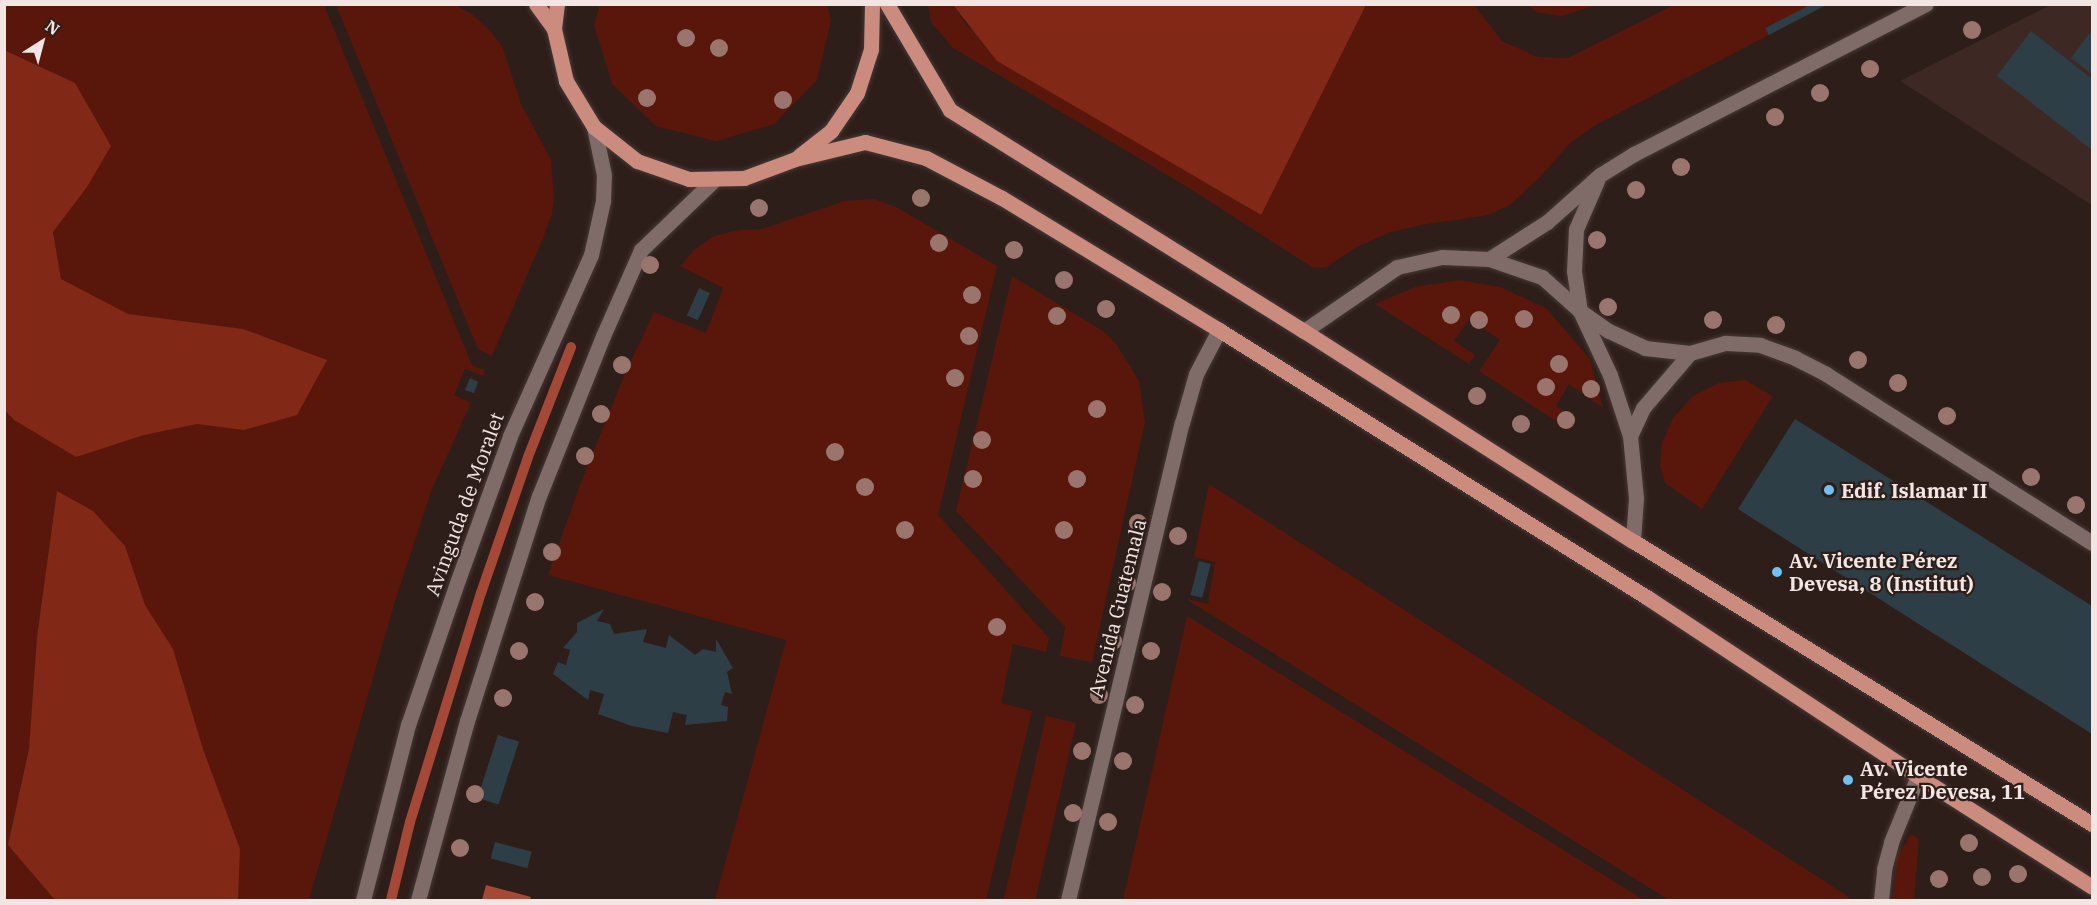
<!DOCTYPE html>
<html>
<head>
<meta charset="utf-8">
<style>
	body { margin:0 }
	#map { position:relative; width:2097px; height:905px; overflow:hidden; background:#2e1e1a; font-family:"IBM Plex Serif",serif }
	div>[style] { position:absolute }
	.built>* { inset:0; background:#3e2823 }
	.green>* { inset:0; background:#58170a; transform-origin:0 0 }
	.forest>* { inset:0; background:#812816 }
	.water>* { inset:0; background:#a54936 }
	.stream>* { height:10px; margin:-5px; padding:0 5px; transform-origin:5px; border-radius:5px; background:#a54936 }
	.building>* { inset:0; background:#2e3e47; transform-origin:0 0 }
	.roads { filter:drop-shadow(0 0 2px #453936) drop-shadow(0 0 2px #453936) }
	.minor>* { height:15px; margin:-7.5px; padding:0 7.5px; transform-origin:7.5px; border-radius:7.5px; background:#7f6b67 }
	.major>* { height:15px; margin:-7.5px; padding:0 7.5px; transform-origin:7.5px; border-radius:7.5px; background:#cb8b7d }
	.trees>* { width:18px; height:18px; margin:-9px; border-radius:50%; background:#99756d }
	.dots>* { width:16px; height:16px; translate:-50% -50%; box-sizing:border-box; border:3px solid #2e1e1a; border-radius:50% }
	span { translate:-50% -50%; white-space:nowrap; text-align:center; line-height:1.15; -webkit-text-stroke:4.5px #2e1e1a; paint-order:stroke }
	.poi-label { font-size:20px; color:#f1e6e3; font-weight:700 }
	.left { translate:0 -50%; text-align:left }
	.street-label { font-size:20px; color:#f1e6e3 }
	.frame { position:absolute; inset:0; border:6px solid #f1e6e3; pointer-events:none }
	.north { position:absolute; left:12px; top:12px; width:60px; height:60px; -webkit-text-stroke:4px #2e1e1a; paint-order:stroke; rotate:36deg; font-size:16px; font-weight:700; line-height:24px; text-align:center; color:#f1e6e3 }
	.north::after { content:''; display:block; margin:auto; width:21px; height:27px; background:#f1e6e3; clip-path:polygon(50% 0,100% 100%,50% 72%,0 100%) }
</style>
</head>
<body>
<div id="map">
	<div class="built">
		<i style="clip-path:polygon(2051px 5px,2092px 5px,2092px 205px,1900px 81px)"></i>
	</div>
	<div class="green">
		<i style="clip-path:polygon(600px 4px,827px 5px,831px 20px,817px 80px,774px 124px,716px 141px,656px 126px,612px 84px,594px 25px)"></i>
		<i style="clip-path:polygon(5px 5px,324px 5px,472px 365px,485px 370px,483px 376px,465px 369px,454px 395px,471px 403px,432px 489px,395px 601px,309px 900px,5px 900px)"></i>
		<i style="clip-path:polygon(336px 5px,455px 5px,472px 14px,490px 31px,502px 46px,521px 104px,551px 160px,554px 199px,552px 214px,543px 238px,492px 356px,478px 349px)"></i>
		<i style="clip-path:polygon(928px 5px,953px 5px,967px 26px,1260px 215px,1366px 5px,1474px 5px,1502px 41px,1538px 57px,1568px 58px,1674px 5px,1812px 5px,1765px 27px,1769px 35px,1594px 126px,1570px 143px,1540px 177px,1510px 205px,1488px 215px,1421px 225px,1388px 233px,1357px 247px,1326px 267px,1313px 268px,1189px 188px,953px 48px,931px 22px)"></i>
		<i style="clip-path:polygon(1529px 5px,1596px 5px,1562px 16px,1536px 12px)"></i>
		<i style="clip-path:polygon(874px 199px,896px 207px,997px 266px,938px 515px,1049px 638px,1046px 652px,1013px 644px,1001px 703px,1032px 711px,986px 900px,715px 900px,786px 640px,548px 575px,580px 485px,624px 376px,654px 312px,706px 333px,723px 288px,680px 266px,695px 249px,714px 236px,739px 230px,762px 229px,844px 201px)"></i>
		<i style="clip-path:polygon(1012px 276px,1106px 333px,1117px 345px,1139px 381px,1145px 422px,1092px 662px,1060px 656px,1065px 627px,956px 511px)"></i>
		<i style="clip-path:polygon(1460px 280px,1500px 287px,1546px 308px,1590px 359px,1603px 408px,1569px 384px,1556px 406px,1577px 419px,1570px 430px,1479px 371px,1500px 340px,1469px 319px,1454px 341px,1475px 355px,1469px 364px,1375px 304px,1415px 287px)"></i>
		<i style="clip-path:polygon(1745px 380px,1773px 396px,1702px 509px,1665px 483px,1660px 465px,1662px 442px,1673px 418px,1693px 396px,1719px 383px)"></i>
		<i style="clip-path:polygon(1209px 484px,1849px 897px,1848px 900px,1669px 900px,1186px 599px,1208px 604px,1215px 562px,1194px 557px)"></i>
		<i style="clip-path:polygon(1187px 616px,1644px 900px,1123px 900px)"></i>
		<i style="left:1046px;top:716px;width:31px;height:189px;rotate:13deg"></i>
		<i style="clip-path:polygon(1911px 834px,1919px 839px,1914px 900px,1893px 900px,1896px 857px)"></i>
	</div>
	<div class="forest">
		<i style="clip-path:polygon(953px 5px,1366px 5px,1261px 215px,997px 61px)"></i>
		<i style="clip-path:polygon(4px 50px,75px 83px,111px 146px,87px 187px,53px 232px,61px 279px,128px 314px,243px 329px,327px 360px,297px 415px,244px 430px,197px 424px,144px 435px,76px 457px,14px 420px,5px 410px)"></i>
		<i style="clip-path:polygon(57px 491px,93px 511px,125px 546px,145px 605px,173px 649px,203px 749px,240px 849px,238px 900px,55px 900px,8px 845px,29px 749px,37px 637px)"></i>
	</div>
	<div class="water">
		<i style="clip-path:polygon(486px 885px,531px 897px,530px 900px,482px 900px)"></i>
	</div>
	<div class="stream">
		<i style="left:391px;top:900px;width:80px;rotate:-76.3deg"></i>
		<i style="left:410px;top:822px;width:240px;rotate:-72.8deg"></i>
		<i style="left:481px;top:593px;width:144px;rotate:-70.9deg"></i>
		<i style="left:528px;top:457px;width:118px;rotate:-68.6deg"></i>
	</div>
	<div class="building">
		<i style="clip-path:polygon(1812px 4px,1828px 4px,1769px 35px,1765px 28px)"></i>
		<i style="clip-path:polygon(2092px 30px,2092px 74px,2071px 58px)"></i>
		<i style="clip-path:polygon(2031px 31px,2092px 79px,2092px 150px,1997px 76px)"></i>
		<i style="left:699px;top:288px;width:12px;height:30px;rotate:24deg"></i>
		<i style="clip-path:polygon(470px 378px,478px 382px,474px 393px,465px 390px)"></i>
		<i style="clip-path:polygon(1795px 419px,2092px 606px,2092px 734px,1738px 509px)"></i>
		<i style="left:1199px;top:561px;width:12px;height:35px;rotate:14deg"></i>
		<i style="clip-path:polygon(604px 609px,597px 621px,610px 624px,614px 634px,647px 629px,643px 642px,666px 648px,669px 635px,695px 655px,703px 649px,716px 652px,716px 639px,733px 668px,727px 672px,732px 694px,725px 692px,721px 705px,728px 707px,727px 721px,685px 725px,687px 715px,673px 712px,668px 733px,632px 726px,598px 714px,604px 694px,590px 690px,588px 700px,553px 674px,558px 662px,566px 665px,570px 650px,563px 648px,577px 632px,577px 623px)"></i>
		<i style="left:498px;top:735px;width:22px;height:66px;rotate:18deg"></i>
		<i style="left:495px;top:842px;width:38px;height:17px;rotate:15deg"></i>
	</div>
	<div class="roads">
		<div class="minor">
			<i style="left:1597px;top:181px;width:52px;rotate:113.6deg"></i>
			<i style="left:1576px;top:229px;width:42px;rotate:92.7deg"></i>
			<i style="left:1574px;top:271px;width:40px;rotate:81.5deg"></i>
			<i style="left:1580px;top:311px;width:71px;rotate:64.9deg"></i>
			<i style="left:1610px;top:375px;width:64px;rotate:71.8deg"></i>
			<i style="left:1489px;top:259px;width:56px;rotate:18.8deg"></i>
			<i style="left:1542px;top:277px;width:51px;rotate:41.8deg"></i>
			<i style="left:1580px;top:311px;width:35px;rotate:35deg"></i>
			<i style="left:1609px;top:331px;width:40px;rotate:25deg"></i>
			<i style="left:1645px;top:348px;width:45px;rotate:6.3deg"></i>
			<i style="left:1690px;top:353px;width:37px;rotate:-16deg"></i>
			<i style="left:1726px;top:343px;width:34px;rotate:3deg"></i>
			<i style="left:1760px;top:345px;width:37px;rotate:20deg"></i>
			<i style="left:1795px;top:358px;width:35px;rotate:27deg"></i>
			<i style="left:1826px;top:374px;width:315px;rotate:32.4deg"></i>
			<i style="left:1304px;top:331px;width:113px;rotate:-34.5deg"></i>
			<i style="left:1397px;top:267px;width:46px;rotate:-12.5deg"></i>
			<i style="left:1442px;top:257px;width:47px;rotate:2.4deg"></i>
			<i style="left:1489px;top:259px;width:69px;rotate:-32.5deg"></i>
			<i style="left:1547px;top:222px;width:71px;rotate:-41.6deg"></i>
			<i style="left:1600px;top:175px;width:40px;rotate:-32deg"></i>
			<i style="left:1634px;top:154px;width:328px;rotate:-27.2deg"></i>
			<i style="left:1633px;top:541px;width:43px;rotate:-86deg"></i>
			<i style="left:1636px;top:498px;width:62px;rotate:-95.5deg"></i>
			<i style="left:1630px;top:436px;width:31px;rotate:-65deg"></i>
			<i style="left:1643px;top:408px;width:72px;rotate:-49.5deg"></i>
			<i style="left:363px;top:900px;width:181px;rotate:-75.6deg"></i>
			<i style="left:408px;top:725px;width:153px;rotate:-71deg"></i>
			<i style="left:458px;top:580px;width:153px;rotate:-70.1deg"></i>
			<i style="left:510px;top:436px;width:198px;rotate:-65.9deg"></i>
			<i style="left:591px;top:255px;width:55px;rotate:-77.5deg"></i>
			<i style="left:603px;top:201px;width:26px;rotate:-88deg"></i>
			<i style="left:604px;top:175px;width:49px;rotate:-101.8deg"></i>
			<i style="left:418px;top:900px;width:186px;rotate:-74.7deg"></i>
			<i style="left:467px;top:721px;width:236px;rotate:-72.3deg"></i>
			<i style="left:539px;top:496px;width:172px;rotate:-68.2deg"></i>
			<i style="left:603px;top:336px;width:94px;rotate:-66.2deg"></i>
			<i style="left:641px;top:250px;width:103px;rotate:-43.8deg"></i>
			<i style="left:1068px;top:900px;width:490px;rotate:-76.6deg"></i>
			<i style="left:1182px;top:423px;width:51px;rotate:-74.1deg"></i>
			<i style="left:1196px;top:374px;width:50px;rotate:-62.4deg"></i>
			<i style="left:1881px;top:900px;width:31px;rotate:-84deg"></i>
			<i style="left:1884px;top:869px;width:28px;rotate:-75deg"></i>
			<i style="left:1891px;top:842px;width:71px;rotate:-67.8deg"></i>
		</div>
		<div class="major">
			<i style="left:536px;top:4px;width:31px;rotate:54deg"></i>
			<i style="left:557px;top:4px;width:25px;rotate:97deg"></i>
			<i style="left:554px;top:29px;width:53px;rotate:77deg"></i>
			<i style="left:566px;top:81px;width:54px;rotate:58.7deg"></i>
			<i style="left:594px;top:127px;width:55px;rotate:38.3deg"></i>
			<i style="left:637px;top:161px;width:55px;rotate:19.1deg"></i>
			<i style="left:689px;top:179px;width:55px;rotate:-1deg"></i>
			<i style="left:744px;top:178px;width:54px;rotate:-20.4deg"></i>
			<i style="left:795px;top:159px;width:72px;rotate:-13.7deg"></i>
			<i style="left:865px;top:142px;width:63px;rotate:14.7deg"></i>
			<i style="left:926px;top:158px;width:86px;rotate:27.8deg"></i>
			<i style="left:1002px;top:198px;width:254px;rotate:31.3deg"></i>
			<i style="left:1219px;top:330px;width:506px;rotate:31.99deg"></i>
			<i style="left:1648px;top:598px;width:323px;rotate:33.4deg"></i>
			<i style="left:1918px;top:776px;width:206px;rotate:32.5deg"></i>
			<i style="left:887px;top:4px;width:123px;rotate:59.3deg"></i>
			<i style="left:950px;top:110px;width:417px;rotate:32deg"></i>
			<i style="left:1304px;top:331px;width:390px;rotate:32.6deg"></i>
			<i style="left:1633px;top:541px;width:539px;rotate:31.66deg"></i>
			<i style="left:799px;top:156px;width:41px;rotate:-38deg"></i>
			<i style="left:831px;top:131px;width:46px;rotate:-55.6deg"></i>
			<i style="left:857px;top:93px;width:46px;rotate:-72.3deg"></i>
			<i style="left:871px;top:49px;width:45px;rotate:-88.7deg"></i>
		</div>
	</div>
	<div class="trees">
		<i style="left:1972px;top:30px"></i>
		<i style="left:686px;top:38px"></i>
		<i style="left:719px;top:48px"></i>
		<i style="left:1870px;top:69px"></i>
		<i style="left:1820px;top:93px"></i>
		<i style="left:647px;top:98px"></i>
		<i style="left:783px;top:100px"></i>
		<i style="left:1775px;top:117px"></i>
		<i style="left:1681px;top:167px"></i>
		<i style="left:1636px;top:190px"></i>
		<i style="left:921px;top:198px"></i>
		<i style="left:759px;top:208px"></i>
		<i style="left:1597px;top:240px"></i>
		<i style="left:939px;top:243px"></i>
		<i style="left:1014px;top:250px"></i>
		<i style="left:650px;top:265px"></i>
		<i style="left:1064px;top:280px"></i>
		<i style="left:972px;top:295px"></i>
		<i style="left:1608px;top:307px"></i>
		<i style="left:1106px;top:309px"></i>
		<i style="left:1451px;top:315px"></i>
		<i style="left:1057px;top:316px"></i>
		<i style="left:1524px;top:319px"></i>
		<i style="left:1479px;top:320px"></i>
		<i style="left:1713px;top:320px"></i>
		<i style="left:1776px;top:325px"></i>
		<i style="left:969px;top:336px"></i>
		<i style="left:1858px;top:360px"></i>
		<i style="left:1559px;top:364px"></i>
		<i style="left:622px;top:365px"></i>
		<i style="left:955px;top:378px"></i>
		<i style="left:1898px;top:383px"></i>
		<i style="left:1546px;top:387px"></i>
		<i style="left:1591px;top:389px"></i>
		<i style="left:1477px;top:396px"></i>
		<i style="left:1097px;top:409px"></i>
		<i style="left:601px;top:414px"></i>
		<i style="left:1947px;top:416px"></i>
		<i style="left:1566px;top:420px"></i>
		<i style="left:1521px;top:424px"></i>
		<i style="left:982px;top:440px"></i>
		<i style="left:835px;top:452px"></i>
		<i style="left:585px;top:456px"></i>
		<i style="left:2031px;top:477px"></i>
		<i style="left:973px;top:479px"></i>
		<i style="left:1077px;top:479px"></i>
		<i style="left:865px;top:487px"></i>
		<i style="left:2076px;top:505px"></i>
		<i style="left:1138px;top:523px"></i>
		<i style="left:905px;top:530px"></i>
		<i style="left:1064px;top:530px"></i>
		<i style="left:1178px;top:536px"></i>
		<i style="left:552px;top:552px"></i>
		<i style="left:1127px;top:583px"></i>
		<i style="left:1162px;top:592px"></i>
		<i style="left:535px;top:602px"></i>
		<i style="left:997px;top:627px"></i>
		<i style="left:1113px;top:641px"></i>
		<i style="left:519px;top:651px"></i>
		<i style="left:1151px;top:651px"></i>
		<i style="left:1099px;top:695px"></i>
		<i style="left:503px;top:698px"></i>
		<i style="left:1135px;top:705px"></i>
		<i style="left:1082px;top:751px"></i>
		<i style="left:1123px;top:761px"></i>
		<i style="left:475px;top:794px"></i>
		<i style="left:1073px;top:813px"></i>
		<i style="left:1108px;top:822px"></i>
		<i style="left:1969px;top:843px"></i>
		<i style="left:460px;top:848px"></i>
		<i style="left:2018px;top:874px"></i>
		<i style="left:1982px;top:877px"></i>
		<i style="left:1939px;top:879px"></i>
	</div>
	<div class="dots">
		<i style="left:1829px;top:490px;background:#6dc2f3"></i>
		<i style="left:1777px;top:572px;background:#6dc2f3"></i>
		<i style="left:1848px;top:780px;background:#6dc2f3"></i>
	</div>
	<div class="poi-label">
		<span class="left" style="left:1841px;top:490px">Edif. Islamar II</span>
		<span class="left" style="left:1789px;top:572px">Av. Vicente Pérez<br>Devesa, 8 (Institut)</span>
		<span class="left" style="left:1860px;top:780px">Av. Vicente<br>Pérez Devesa, 11</span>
	</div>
	<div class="street-label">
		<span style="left:464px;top:504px;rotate:-70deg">Avinguda de Moralet</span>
		<span style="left:1117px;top:608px;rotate:-76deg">Avenida Guatemala</span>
	</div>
	<div class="frame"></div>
	<div class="north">N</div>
</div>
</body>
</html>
